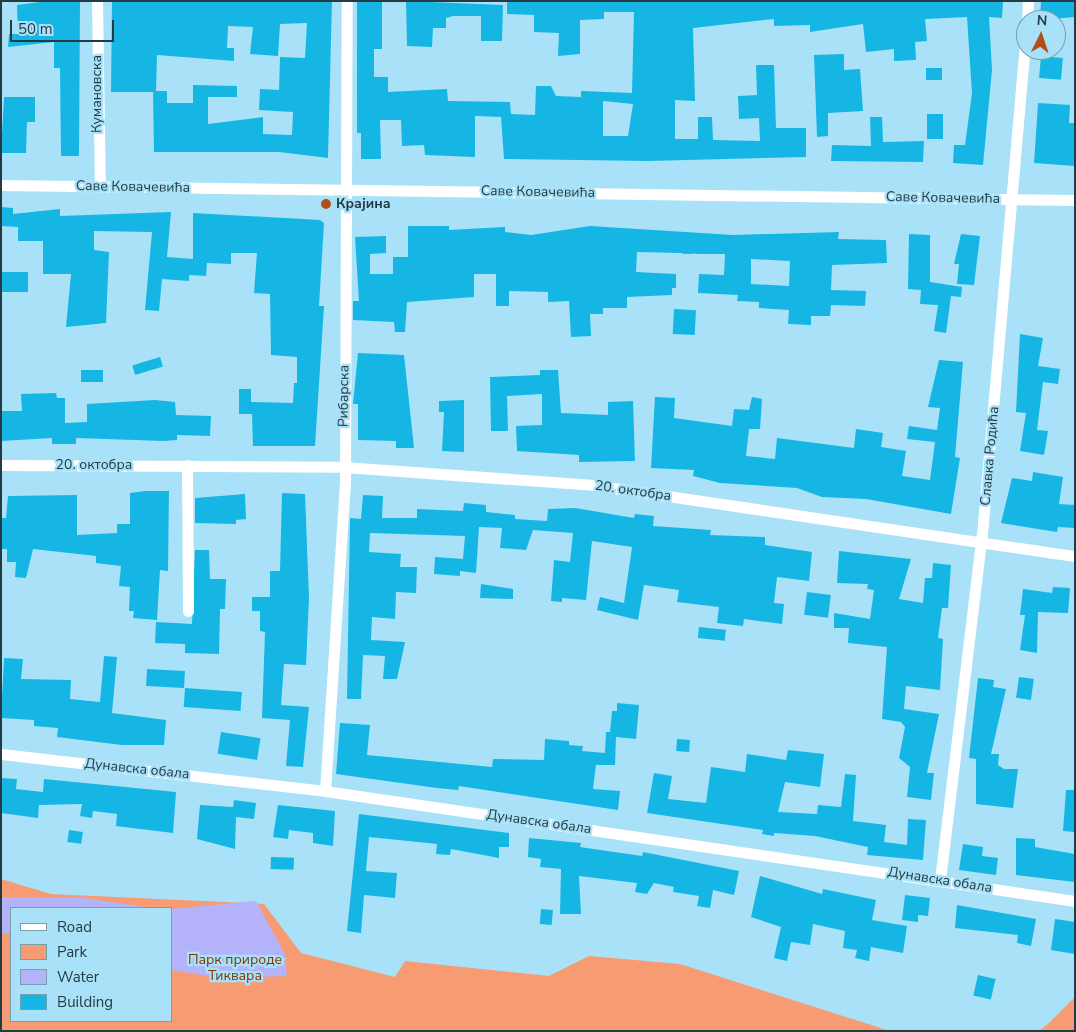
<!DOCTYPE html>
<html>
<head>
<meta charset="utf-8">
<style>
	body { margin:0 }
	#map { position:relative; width:1076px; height:1032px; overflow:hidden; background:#a9e2f8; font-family:"Nunito Sans",sans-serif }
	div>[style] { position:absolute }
	.green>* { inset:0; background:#f69b72 }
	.water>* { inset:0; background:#b4b2f9 }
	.building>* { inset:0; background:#15b6e4; transform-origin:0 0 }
	.street>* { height:11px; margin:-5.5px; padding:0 5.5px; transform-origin:5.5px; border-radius:5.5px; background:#fff }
	.dots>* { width:14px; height:14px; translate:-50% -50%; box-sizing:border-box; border:2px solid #a9e2f8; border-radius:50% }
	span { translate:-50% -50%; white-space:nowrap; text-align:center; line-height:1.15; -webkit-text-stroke:4.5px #a9e2f8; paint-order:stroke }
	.street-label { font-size:14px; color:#243b44 }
	.poi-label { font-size:14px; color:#243b44; font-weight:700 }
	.left { translate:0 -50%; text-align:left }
	.park-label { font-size:14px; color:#813406 }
	.frame { position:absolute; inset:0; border:2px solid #243b44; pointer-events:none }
	.legend { position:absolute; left:10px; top:907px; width:162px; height:115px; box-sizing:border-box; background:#a9e2f8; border:1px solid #749fb0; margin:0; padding:6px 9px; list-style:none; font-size:15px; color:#243b44 }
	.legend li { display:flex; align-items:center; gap:10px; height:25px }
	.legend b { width:25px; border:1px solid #749fb0 }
	.north { position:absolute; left:1016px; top:10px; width:50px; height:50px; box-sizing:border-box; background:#a9e2f8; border:1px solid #749fb0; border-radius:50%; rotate:4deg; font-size:14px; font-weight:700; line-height:20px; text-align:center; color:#243b44 }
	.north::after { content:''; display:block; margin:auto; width:18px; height:22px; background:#b24f18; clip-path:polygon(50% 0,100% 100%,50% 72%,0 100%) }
	.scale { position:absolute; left:10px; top:20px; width:104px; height:22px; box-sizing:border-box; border:2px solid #243b44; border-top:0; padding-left:6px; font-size:15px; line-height:18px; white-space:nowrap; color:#243b44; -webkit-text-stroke:4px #a9e2f8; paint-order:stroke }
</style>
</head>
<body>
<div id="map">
	<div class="green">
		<i style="clip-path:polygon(evenodd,1px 879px,51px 894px,264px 904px,301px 953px,395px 977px,405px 961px,549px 976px,589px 956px,680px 964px,890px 1031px,1px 1031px,1px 879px,11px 908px,171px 908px,171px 1021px,11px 1021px,11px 908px)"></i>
		<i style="clip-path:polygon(1075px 997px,1075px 1031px,1039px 1031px,1049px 1023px)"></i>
	</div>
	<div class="water">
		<i style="clip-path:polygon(1px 897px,85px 898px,151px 908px,11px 908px,11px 934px,1px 933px)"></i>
		<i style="clip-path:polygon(256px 901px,285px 954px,287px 976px,220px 978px,171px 970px,171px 909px)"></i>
	</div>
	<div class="building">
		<i style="clip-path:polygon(48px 1px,80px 1px,79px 156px,61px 156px,60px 68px,54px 68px,54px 42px,8px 47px,9px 34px,18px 34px,17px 5px)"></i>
		<i style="clip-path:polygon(evenodd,112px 1px,332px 1px,328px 158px,279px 152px,154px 152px,153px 92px,111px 92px,112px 1px,307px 23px,305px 58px,280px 57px,279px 90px,260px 89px,259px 110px,293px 112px,292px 135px,263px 134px,263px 117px,208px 124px,208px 97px,237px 97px,237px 86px,193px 85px,193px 103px,167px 103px,167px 91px,156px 91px,157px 55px,234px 61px,234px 48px,227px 48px,228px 26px,253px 27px,250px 54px,278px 56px,280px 24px,307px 23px)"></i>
		<i style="clip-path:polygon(evenodd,357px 1px,382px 2px,382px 49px,374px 49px,374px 77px,388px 77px,388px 92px,447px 89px,448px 101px,510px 102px,511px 114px,535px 115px,536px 86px,551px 86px,556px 96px,581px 97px,581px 91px,632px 93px,634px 12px,604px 12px,604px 19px,580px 20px,580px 54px,558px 56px,559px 33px,534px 32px,534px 15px,507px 14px,507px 1px,1003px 1px,1002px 18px,989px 17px,992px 70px,983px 165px,953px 163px,954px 145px,965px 145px,972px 93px,967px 17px,925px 19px,927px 41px,915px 42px,916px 60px,894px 61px,894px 49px,866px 52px,863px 24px,810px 32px,810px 25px,774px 26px,774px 19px,693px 28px,695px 101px,675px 100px,675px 139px,698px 139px,698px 117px,712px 117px,713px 140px,760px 141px,759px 118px,739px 119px,738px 96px,757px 95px,756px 65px,774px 65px,776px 128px,806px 128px,806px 157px,648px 161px,504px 159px,501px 117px,475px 116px,475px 157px,425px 155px,424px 145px,402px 146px,401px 120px,380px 120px,381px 159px,361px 159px,361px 133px,357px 133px,357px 1px,603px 101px,633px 104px,628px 136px,603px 136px,603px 101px)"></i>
		<i style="clip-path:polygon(406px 1px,503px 5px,502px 41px,481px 41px,481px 16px,453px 16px,446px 18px,446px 28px,433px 28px,432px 47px,407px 46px)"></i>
		<i style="clip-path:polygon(1041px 1px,1075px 1px,1075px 17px,1040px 20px)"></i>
		<i style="clip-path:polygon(844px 54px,844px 70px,860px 69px,863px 111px,828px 113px,828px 136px,817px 137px,814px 55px)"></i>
		<i style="left:1041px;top:56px;width:22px;height:22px;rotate:5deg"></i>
		<i style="left:926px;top:68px;width:16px;height:12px"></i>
		<i style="clip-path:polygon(4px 97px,35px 97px,35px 122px,27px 122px,26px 153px,1px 153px)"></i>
		<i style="clip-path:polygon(1038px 103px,1070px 105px,1069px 123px,1075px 123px,1075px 166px,1034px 163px)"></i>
		<i style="left:927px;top:114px;width:16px;height:25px"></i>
		<i style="clip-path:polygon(870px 117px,882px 117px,883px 142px,924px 141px,923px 162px,831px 161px,832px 145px,871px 146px)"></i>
		<i style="clip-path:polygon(1px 207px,13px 208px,13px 214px,60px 209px,60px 216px,171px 212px,167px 257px,193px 259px,193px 213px,320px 220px,324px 223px,319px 306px,324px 306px,315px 446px,253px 446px,252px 414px,239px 414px,239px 389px,251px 389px,251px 402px,293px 403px,294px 383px,297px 383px,297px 357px,271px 355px,270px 294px,254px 293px,257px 253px,231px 253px,231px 264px,207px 263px,206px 276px,189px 275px,189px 281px,162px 279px,159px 311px,145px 310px,152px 232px,94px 231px,94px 250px,109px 252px,106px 323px,66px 327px,71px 274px,43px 274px,43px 241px,18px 241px,18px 227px,1px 226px)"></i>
		<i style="clip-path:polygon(evenodd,408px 226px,449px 226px,449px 230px,505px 227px,505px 232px,531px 235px,590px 226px,733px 235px,839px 232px,838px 239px,886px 240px,887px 263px,832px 265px,831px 290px,866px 291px,865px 306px,831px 305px,830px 316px,811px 316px,811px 325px,788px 324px,789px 310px,759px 308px,759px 302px,737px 301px,738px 295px,698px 293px,699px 274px,724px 275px,725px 254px,637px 252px,636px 272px,676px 274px,676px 288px,672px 288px,672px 295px,627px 297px,627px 308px,603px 308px,603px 314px,590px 314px,591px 336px,571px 337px,569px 301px,548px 302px,548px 292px,509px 291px,509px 306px,496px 306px,496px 274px,474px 274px,474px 297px,407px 302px,405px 332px,395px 332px,394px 322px,353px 320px,353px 301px,359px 301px,355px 237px,386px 236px,386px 253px,370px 254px,370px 274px,393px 274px,393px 257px,408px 257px,408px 226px,751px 259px,790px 261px,789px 286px,751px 284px,751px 259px)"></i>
		<i style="clip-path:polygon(909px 234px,930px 235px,930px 282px,962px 287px,961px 297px,951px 296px,946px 333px,934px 331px,938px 305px,920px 304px,921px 290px,908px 289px)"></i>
		<i style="clip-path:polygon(961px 234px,980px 236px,974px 285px,957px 284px,959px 264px,954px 264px)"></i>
		<i style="left:1px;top:272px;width:27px;height:20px"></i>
		<i style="left:674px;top:309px;width:22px;height:25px;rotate:3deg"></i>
		<i style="clip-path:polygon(1020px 334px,1043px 338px,1038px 366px,1060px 369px,1058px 384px,1043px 382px,1037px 430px,1048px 431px,1044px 455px,1020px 451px,1026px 413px,1016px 412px)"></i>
		<i style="clip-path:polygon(358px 353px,404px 355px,414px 448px,396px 448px,396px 441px,358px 440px,358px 404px,353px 404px)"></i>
		<i style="left:160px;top:357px;width:10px;height:29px;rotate:73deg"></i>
		<i style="clip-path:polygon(939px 360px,963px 362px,955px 457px,960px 458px,951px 514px,866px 499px,822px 497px,797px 488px,720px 483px,693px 476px,694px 470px,651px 468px,655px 397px,675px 398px,674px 418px,732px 426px,734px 409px,749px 410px,752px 397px,762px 399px,760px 429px,749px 429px,746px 456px,775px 459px,777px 438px,854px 448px,856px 429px,883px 433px,881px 447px,906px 451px,902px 476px,930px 480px,935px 442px,907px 439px,909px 426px,937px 430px,940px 408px,928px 407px)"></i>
		<i style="left:103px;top:370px;width:12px;height:22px;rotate:90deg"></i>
		<i style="clip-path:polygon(540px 370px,558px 370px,561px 413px,608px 415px,608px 402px,633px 401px,635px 461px,579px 462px,579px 455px,517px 451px,516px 426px,542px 425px,542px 394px,507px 396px,508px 431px,491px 431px,490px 377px,540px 375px)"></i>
		<i style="clip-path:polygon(56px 393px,57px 398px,65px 398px,65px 423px,87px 422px,87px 404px,155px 400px,175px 402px,176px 415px,211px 416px,210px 436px,177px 435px,177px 440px,164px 441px,76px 438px,76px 444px,52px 444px,52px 438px,1px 441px,1px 411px,22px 411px,21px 394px)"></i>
		<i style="clip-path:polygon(464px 400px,464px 452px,442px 451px,444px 412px,439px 412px,439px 401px)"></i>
		<i style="clip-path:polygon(1033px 472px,1063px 477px,1059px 504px,1075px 505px,1075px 528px,1058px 527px,1057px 532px,1001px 523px,1012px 478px,1032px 481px)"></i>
		<i style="clip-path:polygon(145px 491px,169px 491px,168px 571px,160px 570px,157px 620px,133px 618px,134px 611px,129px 611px,130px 587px,119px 586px,121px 566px,96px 563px,96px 556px,33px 549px,26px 578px,15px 577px,16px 562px,7px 562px,7px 549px,1px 549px,1px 518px,6px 518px,8px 496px,77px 495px,77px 535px,117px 533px,117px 524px,130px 524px,130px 493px)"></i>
		<i style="clip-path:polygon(282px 493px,305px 494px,309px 598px,306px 665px,284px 664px,281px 705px,309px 707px,303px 767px,286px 766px,290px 720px,262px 718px,265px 632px,260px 631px,260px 611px,252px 611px,252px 597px,270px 597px,270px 571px,280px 571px)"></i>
		<i style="clip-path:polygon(245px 494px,246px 519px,236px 520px,236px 524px,195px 523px,195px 498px)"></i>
		<i style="clip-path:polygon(363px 495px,383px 496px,382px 518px,417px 518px,417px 509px,463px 511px,464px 503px,486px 505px,486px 512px,515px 515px,515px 519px,547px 521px,548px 509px,575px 508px,634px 518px,635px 514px,654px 516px,653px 526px,711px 530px,710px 535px,765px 537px,765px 545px,812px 552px,809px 581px,777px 577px,774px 603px,784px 604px,782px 624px,744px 619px,743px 626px,717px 623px,719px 607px,677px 602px,679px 590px,644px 585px,638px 620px,597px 610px,600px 597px,624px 603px,632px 547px,592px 541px,586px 600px,562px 598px,562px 602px,551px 601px,554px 560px,570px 562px,573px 533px,533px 530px,526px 550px,500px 548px,502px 528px,479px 527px,476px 573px,460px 571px,460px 576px,434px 574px,435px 557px,463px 559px,465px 536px,370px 533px,369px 552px,401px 554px,400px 567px,417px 567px,416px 593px,396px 592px,395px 619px,372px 617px,371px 640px,405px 642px,397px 679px,383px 679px,385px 656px,363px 655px,361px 699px,347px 699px,350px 518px,361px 519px)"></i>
		<i style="clip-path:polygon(195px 550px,209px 550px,210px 579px,226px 579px,225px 609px,220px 609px,219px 654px,185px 653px,185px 644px,155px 643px,156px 622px,192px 624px)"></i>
		<i style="clip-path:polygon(839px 551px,911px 559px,899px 599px,923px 603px,925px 578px,932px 578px,933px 563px,951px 565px,948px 608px,942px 608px,938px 638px,943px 639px,940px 690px,906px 686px,904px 709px,939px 714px,927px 773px,934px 773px,931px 800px,907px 797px,910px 767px,899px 758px,905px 727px,901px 722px,882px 719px,887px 647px,848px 643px,849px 628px,834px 628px,834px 613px,870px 619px,874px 590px,867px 589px,868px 584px,837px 583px)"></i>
		<i style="clip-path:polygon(481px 584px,513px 589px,513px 599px,480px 598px)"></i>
		<i style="clip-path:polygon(1053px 587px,1070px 588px,1068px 613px,1038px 612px,1037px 653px,1020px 650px,1025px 615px,1020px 615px,1023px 589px,1052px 593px)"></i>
		<i style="left:807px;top:592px;width:24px;height:23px;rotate:7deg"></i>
		<i style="left:699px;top:627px;width:27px;height:11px;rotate:6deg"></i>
		<i style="clip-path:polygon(104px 656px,117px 657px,112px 713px,166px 720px,164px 745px,122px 745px,57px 737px,58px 728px,34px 726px,34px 720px,1px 718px,4px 658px,23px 659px,21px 679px,71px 680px,70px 699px,100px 702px)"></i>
		<i style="left:147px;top:669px;width:38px;height:17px;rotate:3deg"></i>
		<i style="left:1019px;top:677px;width:15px;height:21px;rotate:8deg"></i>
		<i style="clip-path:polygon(978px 678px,994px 680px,993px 687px,1006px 689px,991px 754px,999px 754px,998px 765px,1004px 769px,1018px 769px,1013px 808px,976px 804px,976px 759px,969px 758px)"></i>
		<i style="left:185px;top:688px;width:57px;height:19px;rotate:4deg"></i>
		<i style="clip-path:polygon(617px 703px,639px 705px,636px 739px,616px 737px,615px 765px,596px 765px,593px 789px,620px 791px,618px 810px,459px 786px,458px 790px,437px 788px,336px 774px,340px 723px,370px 725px,367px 755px,492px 767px,493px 759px,544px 760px,545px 739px,569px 741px,569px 745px,583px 746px,582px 751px,605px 753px,606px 732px,610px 732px,612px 711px,617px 711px)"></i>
		<i style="left:221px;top:732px;width:40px;height:22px;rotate:9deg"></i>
		<i style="left:677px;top:739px;width:13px;height:12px;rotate:4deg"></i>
		<i style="clip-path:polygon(788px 750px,824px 754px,820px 787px,785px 782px,778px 812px,817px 814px,818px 805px,841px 807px,845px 774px,856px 775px,853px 821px,886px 825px,884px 842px,907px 845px,908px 819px,926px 820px,923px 860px,867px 855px,868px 847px,815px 836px,774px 833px,774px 836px,762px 834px,763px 830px,647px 813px,654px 773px,672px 776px,668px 799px,706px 803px,711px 767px,745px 772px,747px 754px,786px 760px)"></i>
		<i style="clip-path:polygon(1px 778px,17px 779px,16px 789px,43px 792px,44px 779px,176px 792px,173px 833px,116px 826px,117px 814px,93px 811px,92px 818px,80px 816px,82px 804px,39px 805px,38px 818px,1px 813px)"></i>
		<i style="clip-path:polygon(1066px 790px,1075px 790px,1075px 832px,1063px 831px)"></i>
		<i style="clip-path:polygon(234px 800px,256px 803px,254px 819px,236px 817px,235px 849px,197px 839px,200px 805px,233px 807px)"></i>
		<i style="clip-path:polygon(278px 805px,335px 811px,333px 846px,313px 843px,313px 833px,289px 830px,288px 839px,273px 837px)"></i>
		<i style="clip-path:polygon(359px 814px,509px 833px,509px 847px,499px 847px,499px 858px,451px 849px,450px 855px,436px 854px,437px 844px,369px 837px,366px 871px,397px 873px,395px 898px,364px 895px,361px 933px,347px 931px)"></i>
		<i style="left:69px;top:830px;width:14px;height:12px;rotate:8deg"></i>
		<i style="clip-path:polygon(529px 838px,581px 843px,580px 847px,642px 856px,643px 852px,739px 871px,734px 895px,713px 890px,710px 908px,697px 906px,699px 896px,673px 892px,674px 887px,654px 883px,647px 894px,635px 892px,637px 883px,579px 876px,581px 914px,560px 914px,561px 869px,540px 867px,541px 859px,528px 857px)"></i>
		<i style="clip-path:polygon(1016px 838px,1035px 839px,1035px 847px,1075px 854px,1075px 882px,1016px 875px)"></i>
		<i style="clip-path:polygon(963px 844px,983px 847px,982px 856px,998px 858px,996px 875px,959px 870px)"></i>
		<i style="left:271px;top:857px;width:23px;height:12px;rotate:2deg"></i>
		<i style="clip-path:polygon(760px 876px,822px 894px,823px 889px,876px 900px,872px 920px,907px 926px,903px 953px,871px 947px,869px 961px,855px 958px,857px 950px,843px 948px,845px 931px,813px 924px,810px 945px,791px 942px,787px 961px,774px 958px,781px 927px,751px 917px)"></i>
		<i style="clip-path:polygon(905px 895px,930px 898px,928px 916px,918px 915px,918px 922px,902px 920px)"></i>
		<i style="clip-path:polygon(957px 905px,1036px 919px,1031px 946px,1017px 943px,1018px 935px,955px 928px)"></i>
		<i style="left:541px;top:909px;width:12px;height:15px;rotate:5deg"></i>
		<i style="clip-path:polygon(1055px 919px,1075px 922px,1075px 954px,1051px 950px)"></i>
		<i style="left:978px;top:975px;width:18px;height:21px;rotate:13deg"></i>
	</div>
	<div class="street">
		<i style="left:97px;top:1px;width:185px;rotate:89.1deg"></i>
		<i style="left:1027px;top:20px;width:19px;rotate:-87deg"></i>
		<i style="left:1px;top:185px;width:1074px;rotate:0.8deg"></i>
		<i style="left:1px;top:465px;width:343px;rotate:0.3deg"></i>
		<i style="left:344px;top:467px;width:250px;rotate:4.1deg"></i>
		<i style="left:593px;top:485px;width:487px;rotate:8.4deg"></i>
		<i style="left:187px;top:465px;width:146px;rotate:89.6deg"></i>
		<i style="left:1px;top:754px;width:326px;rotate:6.5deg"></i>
		<i style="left:325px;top:791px;width:758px;rotate:8.34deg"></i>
		<i style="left:325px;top:791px;width:309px;rotate:-86.3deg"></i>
		<i style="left:345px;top:483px;width:482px;rotate:-89.8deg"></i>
		<i style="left:940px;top:880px;width:360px;rotate:-83.1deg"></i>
		<i style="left:983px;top:523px;width:494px;rotate:-85deg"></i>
	</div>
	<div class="dots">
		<i style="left:326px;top:204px;background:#b24f18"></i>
	</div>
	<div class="street-label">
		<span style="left:97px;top:94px;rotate:-90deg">Кумановска</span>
		<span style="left:133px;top:187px;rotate:1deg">Саве Ковачевића</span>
		<span style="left:538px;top:192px;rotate:1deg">Саве Ковачевића</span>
		<span style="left:943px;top:198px;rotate:1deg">Саве Ковачевића</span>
		<span style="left:344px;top:396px;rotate:-89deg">Рибарска</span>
		<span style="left:990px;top:456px;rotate:-85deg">Славка Родића</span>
		<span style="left:94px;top:465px">20. октобра</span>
		<span style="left:633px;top:491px;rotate:8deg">20. октобра</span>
		<span style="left:137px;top:769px;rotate:6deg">Дунавска обала</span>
		<span style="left:539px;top:822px;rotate:8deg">Дунавска обала</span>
		<span style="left:940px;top:880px;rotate:9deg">Дунавска обала</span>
	</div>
	<div class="poi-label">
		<span class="left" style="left:336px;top:204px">Крајина</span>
	</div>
	<div class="park-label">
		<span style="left:235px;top:968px">Парк природе<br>Тиквара</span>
	</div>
	<div class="frame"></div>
	<ul class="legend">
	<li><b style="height:6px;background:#fff"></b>Road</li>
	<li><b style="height:14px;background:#f69b72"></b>Park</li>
	<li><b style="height:14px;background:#b4b2f9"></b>Water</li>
	<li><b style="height:14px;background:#15b6e4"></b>Building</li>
	</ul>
	<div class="north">N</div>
	<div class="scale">50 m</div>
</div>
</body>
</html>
